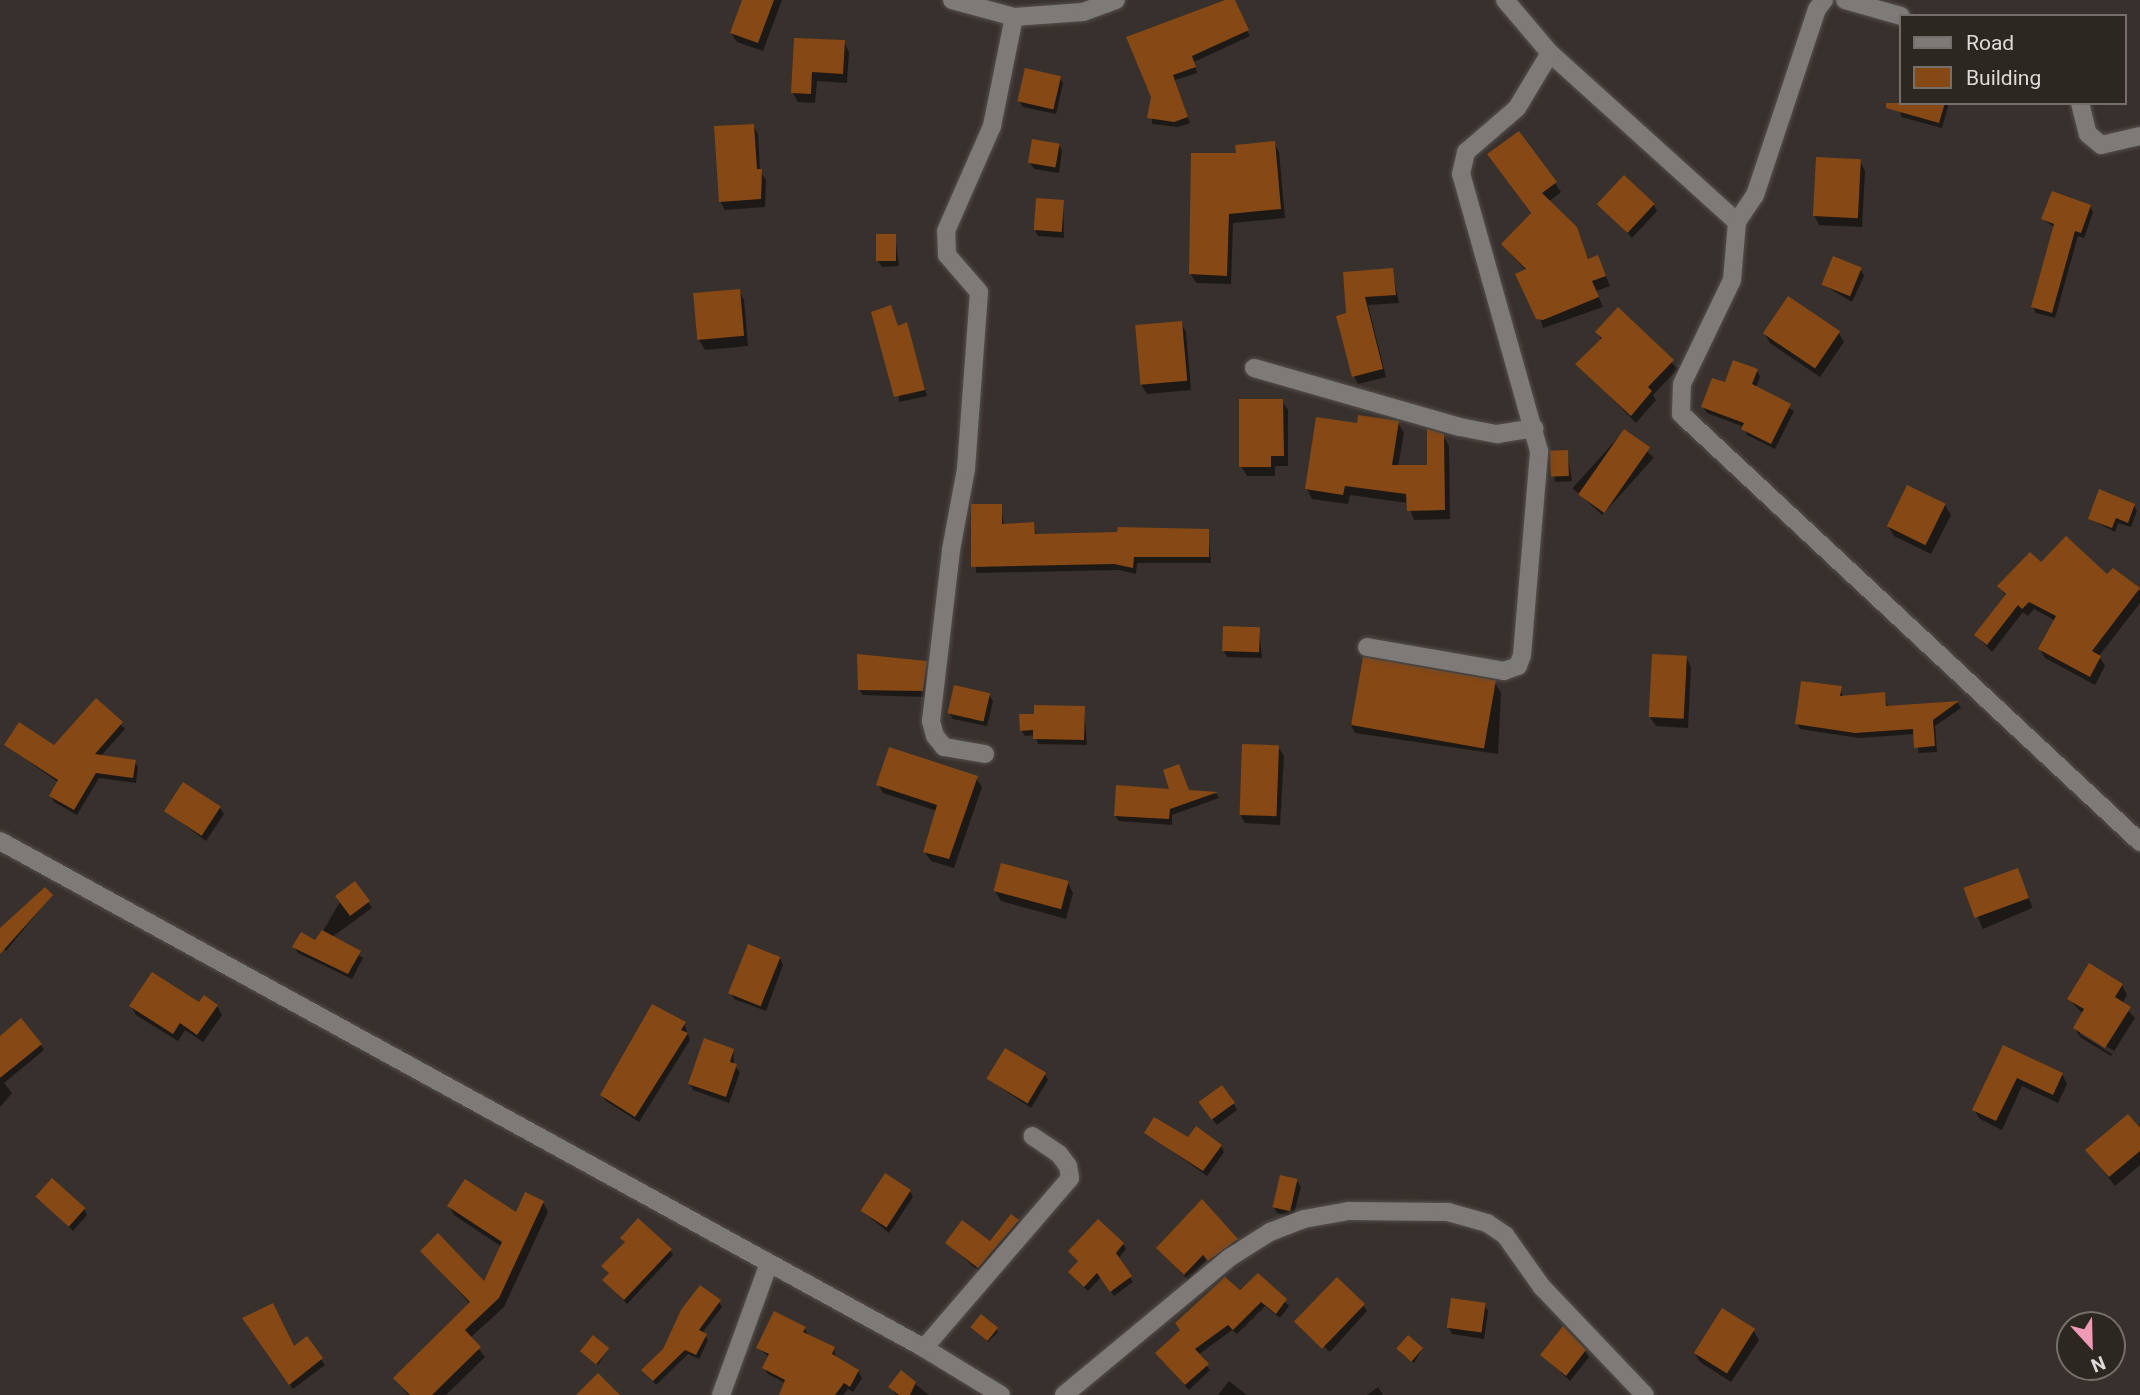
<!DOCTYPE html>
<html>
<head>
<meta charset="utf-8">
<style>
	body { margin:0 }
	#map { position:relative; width:2140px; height:1395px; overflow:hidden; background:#37302c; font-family:Roboto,sans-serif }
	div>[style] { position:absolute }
	.shadow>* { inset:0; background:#0007; transform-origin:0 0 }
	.building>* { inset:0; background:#864815; transform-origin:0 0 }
	.roads { filter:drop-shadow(0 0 2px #554f4b) drop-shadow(0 0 2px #554f4b) }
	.minor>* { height:18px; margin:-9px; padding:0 9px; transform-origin:9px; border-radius:9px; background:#7d7a78 }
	span { translate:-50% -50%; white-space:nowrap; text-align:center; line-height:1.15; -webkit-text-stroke:5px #2d2722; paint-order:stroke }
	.legend { position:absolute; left:1899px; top:14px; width:228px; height:91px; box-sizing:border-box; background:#2d2722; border:2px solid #746f6a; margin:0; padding:9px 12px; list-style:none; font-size:21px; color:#dedad7 }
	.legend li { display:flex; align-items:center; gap:14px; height:35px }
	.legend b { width:35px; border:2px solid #746f6a }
	.north { position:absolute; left:2056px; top:1311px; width:70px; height:70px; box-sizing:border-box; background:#2d2722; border:2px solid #746f6a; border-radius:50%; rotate:158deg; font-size:19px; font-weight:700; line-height:28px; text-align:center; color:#dedad7 }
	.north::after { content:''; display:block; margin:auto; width:24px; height:32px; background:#f09ab5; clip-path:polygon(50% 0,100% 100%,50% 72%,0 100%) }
</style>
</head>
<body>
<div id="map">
	<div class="shadow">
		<i style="clip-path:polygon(742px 0,782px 0,763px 51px,737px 42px,731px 33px)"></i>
		<i style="clip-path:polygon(1229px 0,1250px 36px,1194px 62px,1197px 73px,1175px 80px,1190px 123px,1178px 127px,1152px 124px,1152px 97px)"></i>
		<i style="clip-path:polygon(796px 40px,844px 42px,849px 52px,847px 83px,817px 81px,815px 103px,798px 102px,793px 93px)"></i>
		<i style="clip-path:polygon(1059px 77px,1063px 83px,1056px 114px,1023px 107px,1019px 101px)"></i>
		<i style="clip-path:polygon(1900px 101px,1949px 103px,1942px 128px,1901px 117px)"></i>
		<i style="clip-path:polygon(753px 125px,758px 134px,760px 171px,766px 180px,765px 207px,725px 210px,720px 201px)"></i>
		<i style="clip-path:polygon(1274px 143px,1279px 152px,1285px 218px,1233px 223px,1231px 284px,1196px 283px,1191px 274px,1238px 154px)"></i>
		<i style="clip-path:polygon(1059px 145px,1062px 151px,1059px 173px,1034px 169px,1030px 163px)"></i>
		<i style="clip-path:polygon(1489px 154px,1555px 183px,1561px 192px,1548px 202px,1575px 228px,1589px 260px,1597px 257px,1602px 267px,1610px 286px,1596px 291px,1603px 307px,1543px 328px,1526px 271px,1503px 245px,1532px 215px)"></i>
		<i style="clip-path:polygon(1860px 161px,1865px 171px,1862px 227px,1819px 225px,1814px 215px)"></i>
		<i style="clip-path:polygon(1063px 202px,1064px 238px,1038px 236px,1035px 230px)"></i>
		<i style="clip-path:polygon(1599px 204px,1654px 205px,1657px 211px,1632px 238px)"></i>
		<i style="clip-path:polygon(2090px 206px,2093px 212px,2084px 238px,2078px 236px,2055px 318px,2036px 313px,2033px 307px,2055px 228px,2043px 219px)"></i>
		<i style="clip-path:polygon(895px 236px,899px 266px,882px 267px,878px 261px)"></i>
		<i style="clip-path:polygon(1392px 270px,1399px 303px,1368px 305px,1386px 377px,1358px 384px,1354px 376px,1344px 274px)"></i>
		<i style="clip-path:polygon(1861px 270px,1864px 276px,1852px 302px,1822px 284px)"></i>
		<i style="clip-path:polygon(739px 291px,744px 300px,748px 346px,705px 350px,699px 340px,695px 295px)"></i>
		<i style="clip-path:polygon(1618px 310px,1678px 369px,1653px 395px,1656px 400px,1636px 423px,1578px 364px,1602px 341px,1597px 332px)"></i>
		<i style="clip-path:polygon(1181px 323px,1186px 332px,1191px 390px,1147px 394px,1141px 384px)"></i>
		<i style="clip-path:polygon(906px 324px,927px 396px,899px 402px,898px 327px)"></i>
		<i style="clip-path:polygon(1838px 332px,1844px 342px,1820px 377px,1770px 343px,1764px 333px)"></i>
		<i style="clip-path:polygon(1757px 371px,1760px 377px,1756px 388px,1794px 411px,1775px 449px,1747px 435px,1744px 427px,1707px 413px,1703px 407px,1726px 385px)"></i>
		<i style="clip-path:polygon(1282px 401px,1288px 410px,1288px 466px,1275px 466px,1275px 476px,1247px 476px,1241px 466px)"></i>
		<i style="clip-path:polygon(1398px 423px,1404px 433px,1398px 467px,1429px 466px,1443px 436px,1449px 446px,1450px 519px,1414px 520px,1408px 503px,1350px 495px,1348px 504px,1312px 499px,1307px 489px)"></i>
		<i style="left:1624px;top:431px;width:40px;height:77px;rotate:42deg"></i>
		<i style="clip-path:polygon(1552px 452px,1567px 452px,1572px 481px,1555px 482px)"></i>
		<i style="clip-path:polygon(1945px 505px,1951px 515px,1931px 554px,1894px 536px,1888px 526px)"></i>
		<i style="clip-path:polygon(2134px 505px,2137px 511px,2131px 527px,2118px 523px,2115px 532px,2090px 519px)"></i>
		<i style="clip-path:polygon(973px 506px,1001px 506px,1004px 526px,1033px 524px,1037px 536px,1208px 531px,1211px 563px,1137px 563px,1136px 574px,1119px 570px,976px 573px)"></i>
		<i style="clip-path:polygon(2041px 565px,2108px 577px,2140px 591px,2140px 603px,2099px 656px,2105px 666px,2095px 685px,2045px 658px,2040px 649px,2056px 621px,2034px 609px,2028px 616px,2023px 612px,1992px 652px,1976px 635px,2006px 597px,2000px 587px)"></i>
		<i style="clip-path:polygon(1259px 629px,1262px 658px,1227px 657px,1224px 651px)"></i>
		<i style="clip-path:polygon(1686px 657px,1691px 667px,1688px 728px,1656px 726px,1650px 717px)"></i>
		<i style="clip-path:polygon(925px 663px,926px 697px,863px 695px,859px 689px)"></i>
		<i style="clip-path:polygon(1495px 683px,1501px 693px,1498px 754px,1355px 733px,1350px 723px)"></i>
		<i style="clip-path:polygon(1840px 688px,1843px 697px,1884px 694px,1888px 707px,1958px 703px,1961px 708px,1935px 726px,1937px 752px,1919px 753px,1915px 734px,1859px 738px,1800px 729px,1797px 724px)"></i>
		<i style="clip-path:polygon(989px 695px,993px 701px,987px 726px,953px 719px,949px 713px)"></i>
		<i style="clip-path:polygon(96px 700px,125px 729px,100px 757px,135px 762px,138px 767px,136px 783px,99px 778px,77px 815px,54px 802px,51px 796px,59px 783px,6px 745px,54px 747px)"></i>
		<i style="clip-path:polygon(1084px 708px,1087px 745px,1038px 744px,1035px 735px,1025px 736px,1021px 730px,1035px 715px)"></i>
		<i style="clip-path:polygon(1278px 747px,1284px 756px,1280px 825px,1245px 823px,1240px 814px)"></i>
		<i style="clip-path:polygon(976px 778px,982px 787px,954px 868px,931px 861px,925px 852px,937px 811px,883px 793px,878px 784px)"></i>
		<i style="clip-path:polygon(1189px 792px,1217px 794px,1219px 798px,1172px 815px,1172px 825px,1119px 821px,1115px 816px)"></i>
		<i style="clip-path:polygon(220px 808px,224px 814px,206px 841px,166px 811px)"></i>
		<i style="left:2017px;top:871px;width:40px;height:54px;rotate:67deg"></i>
		<i style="clip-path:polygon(1068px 883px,1073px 893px,1066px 919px,1001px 901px,995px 891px)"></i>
		<i style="clip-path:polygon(51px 896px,6px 951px,0 945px,0 932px)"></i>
		<i style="clip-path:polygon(340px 902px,368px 902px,372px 908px,332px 937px,363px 958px,352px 979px,298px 953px,294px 947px,316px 943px)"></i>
		<i style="clip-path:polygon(780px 958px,783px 965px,766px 1011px,734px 999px,731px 993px)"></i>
		<i style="clip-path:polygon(evenodd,2122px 985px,2127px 995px,2122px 1004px,2135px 1018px,2111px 1056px,2080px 1037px,2075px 1028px,2083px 1014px,2069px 999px,2122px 985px,2080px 1030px,2114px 1051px,2112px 1054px,2080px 1034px,2080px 1030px)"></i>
		<i style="clip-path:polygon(131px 1006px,217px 1006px,222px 1015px,203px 1042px,185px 1030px,178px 1041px,136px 1015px)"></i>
		<i style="clip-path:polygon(684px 1023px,690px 1040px,639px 1122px,606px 1101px,602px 1095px)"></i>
		<i style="clip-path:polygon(0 1038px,41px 1045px,44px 1050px,4px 1083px,12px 1093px,0 1107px)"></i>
		<i style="clip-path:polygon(2004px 1047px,2062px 1074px,2067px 1084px,2058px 1103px,2022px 1086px,2002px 1130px,1980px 1119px,1974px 1110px)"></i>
		<i style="clip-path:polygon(733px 1050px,734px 1065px,740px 1072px,729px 1103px,693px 1090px,690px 1084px)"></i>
		<i style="clip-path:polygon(1045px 1074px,1048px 1080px,1031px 1108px,988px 1079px)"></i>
		<i style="clip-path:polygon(1234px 1104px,1237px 1110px,1217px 1125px,1204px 1109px)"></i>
		<i style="clip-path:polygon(2140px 1131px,2140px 1165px,2115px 1186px,2087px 1150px)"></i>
		<i style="clip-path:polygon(1147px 1133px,1221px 1146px,1224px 1152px,1207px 1176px)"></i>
		<i style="clip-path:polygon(1297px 1181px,1301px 1187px,1293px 1217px,1277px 1213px,1274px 1207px)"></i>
		<i style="clip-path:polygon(910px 1191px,913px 1197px,889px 1233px,862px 1211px)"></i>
		<i style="clip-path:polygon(38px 1197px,84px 1209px,87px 1215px,73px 1231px)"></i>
		<i style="clip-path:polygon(543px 1203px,548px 1212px,504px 1307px,470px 1338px,485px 1357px,446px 1395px,408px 1395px,395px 1378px,470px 1304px,423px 1251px,485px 1284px,502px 1247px,454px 1215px,449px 1206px,516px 1215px)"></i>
		<i style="clip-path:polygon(1018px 1221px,1023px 1231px,984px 1276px,947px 1243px,990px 1243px)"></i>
		<i style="clip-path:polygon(623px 1238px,670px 1250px,673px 1255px,627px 1304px,604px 1280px,610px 1274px,604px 1266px,626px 1243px)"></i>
		<i style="clip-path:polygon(1237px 1240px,1240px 1246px,1212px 1266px,1207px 1260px,1188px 1280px,1158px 1249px)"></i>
		<i style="clip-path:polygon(1123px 1244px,1126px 1249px,1118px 1259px,1133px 1282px,1114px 1296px,1101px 1277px,1088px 1291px,1074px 1277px,1071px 1272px,1079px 1262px,1070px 1252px)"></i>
		<i style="clip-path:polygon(1258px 1275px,1289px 1306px,1280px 1318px,1265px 1306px,1237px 1334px,1232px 1330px,1198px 1355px,1210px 1370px,1189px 1390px,1157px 1354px)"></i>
		<i style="clip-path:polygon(719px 1302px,722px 1307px,702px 1333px,708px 1340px,699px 1359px,688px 1354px,656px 1385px,644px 1370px)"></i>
		<i style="clip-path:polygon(1363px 1305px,1367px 1311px,1330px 1352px,1296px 1321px)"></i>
		<i style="clip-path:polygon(1484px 1305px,1488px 1311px,1484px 1339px,1452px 1334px,1449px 1328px)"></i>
		<i style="clip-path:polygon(247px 1325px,294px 1348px,306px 1339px,325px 1365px,293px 1389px)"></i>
		<i style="clip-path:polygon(805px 1328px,808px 1336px,834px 1349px,836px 1359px,858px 1371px,862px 1378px,853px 1392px,848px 1389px,843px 1395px,781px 1395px,785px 1383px,768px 1374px,764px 1368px,770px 1358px,758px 1348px)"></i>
		<i style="clip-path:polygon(972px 1328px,996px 1329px,998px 1332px,988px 1342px)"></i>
		<i style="clip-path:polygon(1753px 1330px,1759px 1340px,1731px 1382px,1700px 1362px,1694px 1352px)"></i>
		<i style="clip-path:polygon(608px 1349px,598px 1365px,584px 1354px)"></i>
		<i style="clip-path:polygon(1422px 1349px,1414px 1363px,1400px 1352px)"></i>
		<i style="clip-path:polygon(1585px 1351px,1589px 1357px,1570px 1381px,1542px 1355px)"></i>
		<i style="clip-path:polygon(1229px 1381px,1247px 1395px,1218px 1395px)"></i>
		<i style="clip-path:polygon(914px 1383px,929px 1395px,896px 1395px,890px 1387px)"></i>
		<i style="clip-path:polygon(1378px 1387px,1383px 1395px,1367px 1395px)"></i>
	</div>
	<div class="building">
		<i style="clip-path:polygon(742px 0,774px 0,758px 43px,730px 33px)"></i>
		<i style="clip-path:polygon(1225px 0,1235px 0,1249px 30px,1192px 56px,1196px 67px,1173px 75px,1188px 117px,1174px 122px,1147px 118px,1151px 97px,1126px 37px)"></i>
		<i style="clip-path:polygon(794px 38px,845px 40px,843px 74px,812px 72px,811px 94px,791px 93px)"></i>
		<i style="left:1025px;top:68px;width:37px;height:34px;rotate:13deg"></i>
		<i style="clip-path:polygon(1886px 103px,1945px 103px,1939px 123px,1886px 108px)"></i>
		<i style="clip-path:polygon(754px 124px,757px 169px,762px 169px,761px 199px,719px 202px,714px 126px)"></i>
		<i style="clip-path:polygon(1519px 131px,1557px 182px,1542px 193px,1577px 227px,1588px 259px,1598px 255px,1606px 276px,1592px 281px,1599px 297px,1543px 320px,1536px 319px,1515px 274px,1526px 269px,1501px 244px,1531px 213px,1487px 154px)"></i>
		<i style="left:1032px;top:139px;width:28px;height:24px;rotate:10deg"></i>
		<i style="clip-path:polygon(1275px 141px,1281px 209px,1229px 214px,1227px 276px,1189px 274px,1191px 153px,1236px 153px,1235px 145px)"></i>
		<i style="left:1816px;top:157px;width:45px;height:59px;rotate:3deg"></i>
		<i style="left:1624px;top:175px;width:42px;height:40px;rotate:43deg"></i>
		<i style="clip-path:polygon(2052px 191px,2091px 205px,2081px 233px,2075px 231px,2052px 313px,2031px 307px,2054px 224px,2041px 219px)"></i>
		<i style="left:1036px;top:198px;width:28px;height:32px;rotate:4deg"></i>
		<i style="left:896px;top:234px;width:27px;height:20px;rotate:90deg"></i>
		<i style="left:1833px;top:256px;width:31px;height:31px;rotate:22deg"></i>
		<i style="clip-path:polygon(1393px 268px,1396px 295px,1365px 297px,1383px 369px,1352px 377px,1336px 316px,1346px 313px,1343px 272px)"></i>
		<i style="left:740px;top:289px;width:47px;height:47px;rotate:85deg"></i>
		<i style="left:1788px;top:296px;width:63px;height:45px;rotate:34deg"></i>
		<i style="clip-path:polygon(891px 305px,898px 326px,907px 322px,925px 390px,894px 397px,871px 312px)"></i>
		<i style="clip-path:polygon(1618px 307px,1674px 360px,1648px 387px,1652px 391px,1631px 416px,1575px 364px,1602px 338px,1595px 332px)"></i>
		<i style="left:1182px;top:321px;width:60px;height:47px;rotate:85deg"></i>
		<i style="clip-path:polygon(1733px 360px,1758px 369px,1752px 384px,1791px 404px,1771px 444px,1741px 429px,1744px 423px,1701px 407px,1712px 378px,1725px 382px)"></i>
		<i style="clip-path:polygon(1239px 399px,1283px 399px,1284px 456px,1271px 456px,1271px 467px,1239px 467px)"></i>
		<i style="clip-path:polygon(1358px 415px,1399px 421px,1392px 465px,1427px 465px,1427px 429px,1444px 434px,1445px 510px,1407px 511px,1406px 494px,1345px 486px,1343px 495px,1305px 489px,1316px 417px,1357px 423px)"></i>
		<i style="left:1624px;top:429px;width:32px;height:80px;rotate:35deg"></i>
		<i style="left:1568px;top:450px;width:26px;height:18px;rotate:88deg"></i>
		<i style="left:1907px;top:485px;width:43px;height:46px;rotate:26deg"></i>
		<i style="clip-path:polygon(2099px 489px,2135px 504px,2128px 523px,2116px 518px,2112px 528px,2088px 519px)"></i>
		<i style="clip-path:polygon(971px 504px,1002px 504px,1002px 524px,1034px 522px,1035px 534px,1117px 532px,1118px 527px,1209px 529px,1209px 557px,1134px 557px,1133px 568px,1114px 564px,971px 567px)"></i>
		<i style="clip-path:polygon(2066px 536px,2107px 574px,2113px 568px,2140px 588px,2092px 651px,2101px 656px,2090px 677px,2038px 649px,2056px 616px,2029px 602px,2022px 609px,2018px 605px,1987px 645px,1974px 635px,2006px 594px,1997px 586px,2030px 552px,2041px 562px)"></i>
		<i style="left:1223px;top:626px;width:37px;height:25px;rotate:2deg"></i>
		<i style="clip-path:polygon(857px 654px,927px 661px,923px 691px,858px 690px)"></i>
		<i style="left:1652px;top:654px;width:35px;height:63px;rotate:3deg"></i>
		<i style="left:1363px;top:657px;width:135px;height:69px;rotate:10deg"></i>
		<i style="clip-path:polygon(1801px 681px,1842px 686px,1840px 696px,1885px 692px,1886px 706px,1959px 701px,1933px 720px,1935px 746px,1914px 748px,1913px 729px,1855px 733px,1795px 724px)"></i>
		<i style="left:954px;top:685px;width:37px;height:29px;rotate:13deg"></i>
		<i style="clip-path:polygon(96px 698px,123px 722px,95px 754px,136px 760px,133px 778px,96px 773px,74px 810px,49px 796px,58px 780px,4px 745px,19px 722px,54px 745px)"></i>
		<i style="clip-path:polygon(1034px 705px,1085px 706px,1084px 740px,1033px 739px,1033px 730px,1020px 731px,1019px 714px,1034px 714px)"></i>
		<i style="left:1242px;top:744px;width:37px;height:71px;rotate:2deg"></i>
		<i style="clip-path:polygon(889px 747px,978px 776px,949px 859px,923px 852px,937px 805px,876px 785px)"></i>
		<i style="clip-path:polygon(1179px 764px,1189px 790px,1218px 792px,1170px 809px,1169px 819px,1114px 816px,1116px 785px,1169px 789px,1163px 770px)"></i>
		<i style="left:183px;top:782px;width:45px;height:35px;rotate:33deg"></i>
		<i style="left:1001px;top:863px;width:70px;height:29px;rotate:15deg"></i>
		<i style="left:2018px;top:868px;width:32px;height:58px;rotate:70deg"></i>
		<i style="left:355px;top:881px;width:25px;height:25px;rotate:53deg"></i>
		<i style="clip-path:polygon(45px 887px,53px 895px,0 954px,0 928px)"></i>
		<i style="clip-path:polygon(322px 930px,361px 951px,348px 974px,292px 947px,301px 932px,315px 940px)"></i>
		<i style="left:748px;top:944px;width:35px;height:53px;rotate:22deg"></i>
		<i style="clip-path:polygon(2089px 963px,2123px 984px,2115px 997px,2131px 1007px,2105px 1048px,2073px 1028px,2084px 1009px,2067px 999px)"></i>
		<i style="clip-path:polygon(152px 972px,199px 1002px,204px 995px,218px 1005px,197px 1035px,180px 1023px,173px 1034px,129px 1006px)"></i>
		<i style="clip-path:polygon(652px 1004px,686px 1022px,681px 1030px,688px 1033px,635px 1117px,600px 1095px)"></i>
		<i style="clip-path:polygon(21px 1018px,42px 1044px,0 1078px,0 1036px)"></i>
		<i style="clip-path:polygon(704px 1038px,734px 1049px,730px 1062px,737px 1064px,726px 1097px,688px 1084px)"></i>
		<i style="clip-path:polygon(2003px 1045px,2063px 1073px,2053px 1095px,2017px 1078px,1996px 1121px,1972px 1110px)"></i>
		<i style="left:1005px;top:1048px;width:48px;height:36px;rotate:31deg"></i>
		<i style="left:1222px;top:1085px;width:22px;height:29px;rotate:54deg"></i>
		<i style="clip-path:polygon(2128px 1114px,2140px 1128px,2140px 1151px,2109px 1177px,2085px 1150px)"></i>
		<i style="clip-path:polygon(1154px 1117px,1188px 1137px,1196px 1126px,1222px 1145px,1203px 1171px,1144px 1133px)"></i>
		<i style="left:885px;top:1173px;width:31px;height:45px;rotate:33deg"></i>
		<i style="left:1280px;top:1175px;width:18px;height:33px;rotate:13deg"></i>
		<i style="left:52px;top:1178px;width:45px;height:25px;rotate:42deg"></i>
		<i style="clip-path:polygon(465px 1179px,516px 1212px,525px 1192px,544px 1201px,499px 1298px,465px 1330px,481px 1347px,432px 1395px,410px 1395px,393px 1378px,470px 1302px,420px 1251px,438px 1233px,484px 1281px,502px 1242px,447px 1206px)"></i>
		<i style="clip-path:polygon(1202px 1199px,1238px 1239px,1208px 1261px,1203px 1255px,1184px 1275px,1156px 1248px)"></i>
		<i style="clip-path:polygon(1011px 1214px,1019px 1220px,978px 1268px,945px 1243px,962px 1220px,990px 1241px)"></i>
		<i style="clip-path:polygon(638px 1218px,672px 1249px,624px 1300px,602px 1280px,609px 1273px,601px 1266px,625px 1242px,620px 1238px)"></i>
		<i style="clip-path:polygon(1098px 1219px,1124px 1243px,1116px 1253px,1132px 1276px,1110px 1292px,1097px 1273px,1084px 1287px,1068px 1272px,1078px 1261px,1068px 1251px)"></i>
		<i style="clip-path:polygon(1258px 1273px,1287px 1299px,1276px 1314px,1261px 1302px,1233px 1330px,1228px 1325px,1195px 1349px,1209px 1364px,1185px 1385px,1155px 1353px,1180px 1330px,1175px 1323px,1225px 1277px,1240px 1290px)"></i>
		<i style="left:1337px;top:1277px;width:39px;height:62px;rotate:44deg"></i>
		<i style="clip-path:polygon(700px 1285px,721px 1300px,699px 1330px,707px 1334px,696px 1355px,685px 1350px,653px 1381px,641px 1370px,663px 1349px,681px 1310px)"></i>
		<i style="left:1451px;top:1298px;width:35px;height:30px;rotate:8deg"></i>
		<i style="clip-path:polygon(273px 1303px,294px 1346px,307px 1336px,323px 1358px,289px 1385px,242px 1318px)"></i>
		<i style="left:1722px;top:1308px;width:39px;height:53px;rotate:32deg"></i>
		<i style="clip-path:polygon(774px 1311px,806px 1327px,803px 1332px,835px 1347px,832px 1354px,859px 1370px,850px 1387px,844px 1383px,835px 1395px,779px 1395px,785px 1380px,762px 1368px,769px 1354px,756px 1348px)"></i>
		<i style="left:981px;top:1314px;width:22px;height:17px;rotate:39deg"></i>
		<i style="clip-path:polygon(1563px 1326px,1586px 1350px,1566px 1376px,1540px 1355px)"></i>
		<i style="left:593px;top:1335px;width:21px;height:21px;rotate:39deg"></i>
		<i style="left:1408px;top:1335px;width:20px;height:18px;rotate:41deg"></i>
		<i style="clip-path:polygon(901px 1370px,916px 1382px,910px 1395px,899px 1395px,888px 1387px)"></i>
		<i style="clip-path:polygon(598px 1373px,620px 1395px,576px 1395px)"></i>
	</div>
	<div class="roads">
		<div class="minor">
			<i style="left:952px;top:0;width:64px;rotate:15.3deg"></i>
			<i style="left:1014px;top:17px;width:69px;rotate:-4.1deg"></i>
			<i style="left:1083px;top:12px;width:35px;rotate:-20deg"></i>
			<i style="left:1505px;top:0;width:70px;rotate:49.7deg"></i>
			<i style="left:1550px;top:53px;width:252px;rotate:42.1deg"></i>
			<i style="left:1824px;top:0;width:11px;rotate:128deg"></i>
			<i style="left:1817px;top:9px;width:196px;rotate:108.4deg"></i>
			<i style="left:1755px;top:195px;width:32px;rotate:124deg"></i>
			<i style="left:1737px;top:222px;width:58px;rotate:94.9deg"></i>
			<i style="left:1732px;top:280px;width:115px;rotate:115.7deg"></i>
			<i style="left:1682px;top:384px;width:30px;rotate:92deg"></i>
			<i style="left:1681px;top:414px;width:628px;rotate:43deg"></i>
			<i style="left:1845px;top:0;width:58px;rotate:15.9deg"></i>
			<i style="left:2080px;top:103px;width:32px;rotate:76deg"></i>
			<i style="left:2088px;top:134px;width:17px;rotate:40deg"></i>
			<i style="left:2101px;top:145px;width:40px;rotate:-13deg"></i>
			<i style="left:1254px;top:368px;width:214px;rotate:16deg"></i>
			<i style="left:1460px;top:427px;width:38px;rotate:11deg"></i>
			<i style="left:1497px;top:434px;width:38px;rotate:-9deg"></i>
			<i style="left:1367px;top:647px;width:139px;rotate:9.9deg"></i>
			<i style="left:1504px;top:671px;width:15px;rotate:-20deg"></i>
			<i style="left:1518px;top:666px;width:12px;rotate:-70deg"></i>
			<i style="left:1522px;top:655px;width:205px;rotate:-85.2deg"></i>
			<i style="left:1539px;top:451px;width:288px;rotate:-105.7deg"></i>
			<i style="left:1461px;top:174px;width:23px;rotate:-77deg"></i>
			<i style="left:1466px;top:152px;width:67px;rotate:-40.8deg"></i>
			<i style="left:1517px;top:108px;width:64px;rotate:-59deg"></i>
			<i style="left:985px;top:754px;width:42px;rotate:-170.3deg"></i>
			<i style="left:944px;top:747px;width:14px;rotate:-129deg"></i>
			<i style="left:935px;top:736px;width:16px;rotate:-105deg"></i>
			<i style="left:931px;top:721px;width:172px;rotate:-83.3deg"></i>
			<i style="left:951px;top:550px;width:82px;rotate:-79.5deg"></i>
			<i style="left:966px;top:469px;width:177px;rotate:-85.8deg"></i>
			<i style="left:979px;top:292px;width:49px;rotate:-130.9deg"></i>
			<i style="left:947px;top:255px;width:24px;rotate:-92deg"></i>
			<i style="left:946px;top:231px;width:115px;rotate:-66.3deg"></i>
			<i style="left:992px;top:126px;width:111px;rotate:-78.6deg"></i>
			<i style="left:0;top:841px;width:1054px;rotate:28.75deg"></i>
			<i style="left:924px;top:1348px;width:90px;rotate:31.4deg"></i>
			<i style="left:924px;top:1348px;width:224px;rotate:-49.3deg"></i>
			<i style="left:1070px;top:1178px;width:12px;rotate:-99deg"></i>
			<i style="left:1068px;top:1166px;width:15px;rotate:-127deg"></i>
			<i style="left:1059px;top:1154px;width:32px;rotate:-146deg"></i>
			<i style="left:721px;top:1395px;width:137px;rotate:-70deg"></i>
			<i style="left:1064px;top:1395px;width:214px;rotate:-39.7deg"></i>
			<i style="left:1229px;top:1258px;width:49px;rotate:-32.4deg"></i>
			<i style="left:1270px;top:1232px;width:36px;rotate:-21deg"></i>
			<i style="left:1304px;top:1219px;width:46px;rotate:-10.1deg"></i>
			<i style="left:1349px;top:1211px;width:99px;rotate:0.6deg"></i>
			<i style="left:1448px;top:1212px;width:41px;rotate:15.8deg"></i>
			<i style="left:1487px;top:1223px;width:22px;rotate:34deg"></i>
			<i style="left:1505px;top:1235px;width:64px;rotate:54.6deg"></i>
			<i style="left:1542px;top:1287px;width:149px;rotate:46.4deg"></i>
		</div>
	</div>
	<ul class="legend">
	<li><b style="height:9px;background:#7d7a78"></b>Road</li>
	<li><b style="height:19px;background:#864815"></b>Building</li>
	</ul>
	<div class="north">N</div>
</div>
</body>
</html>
